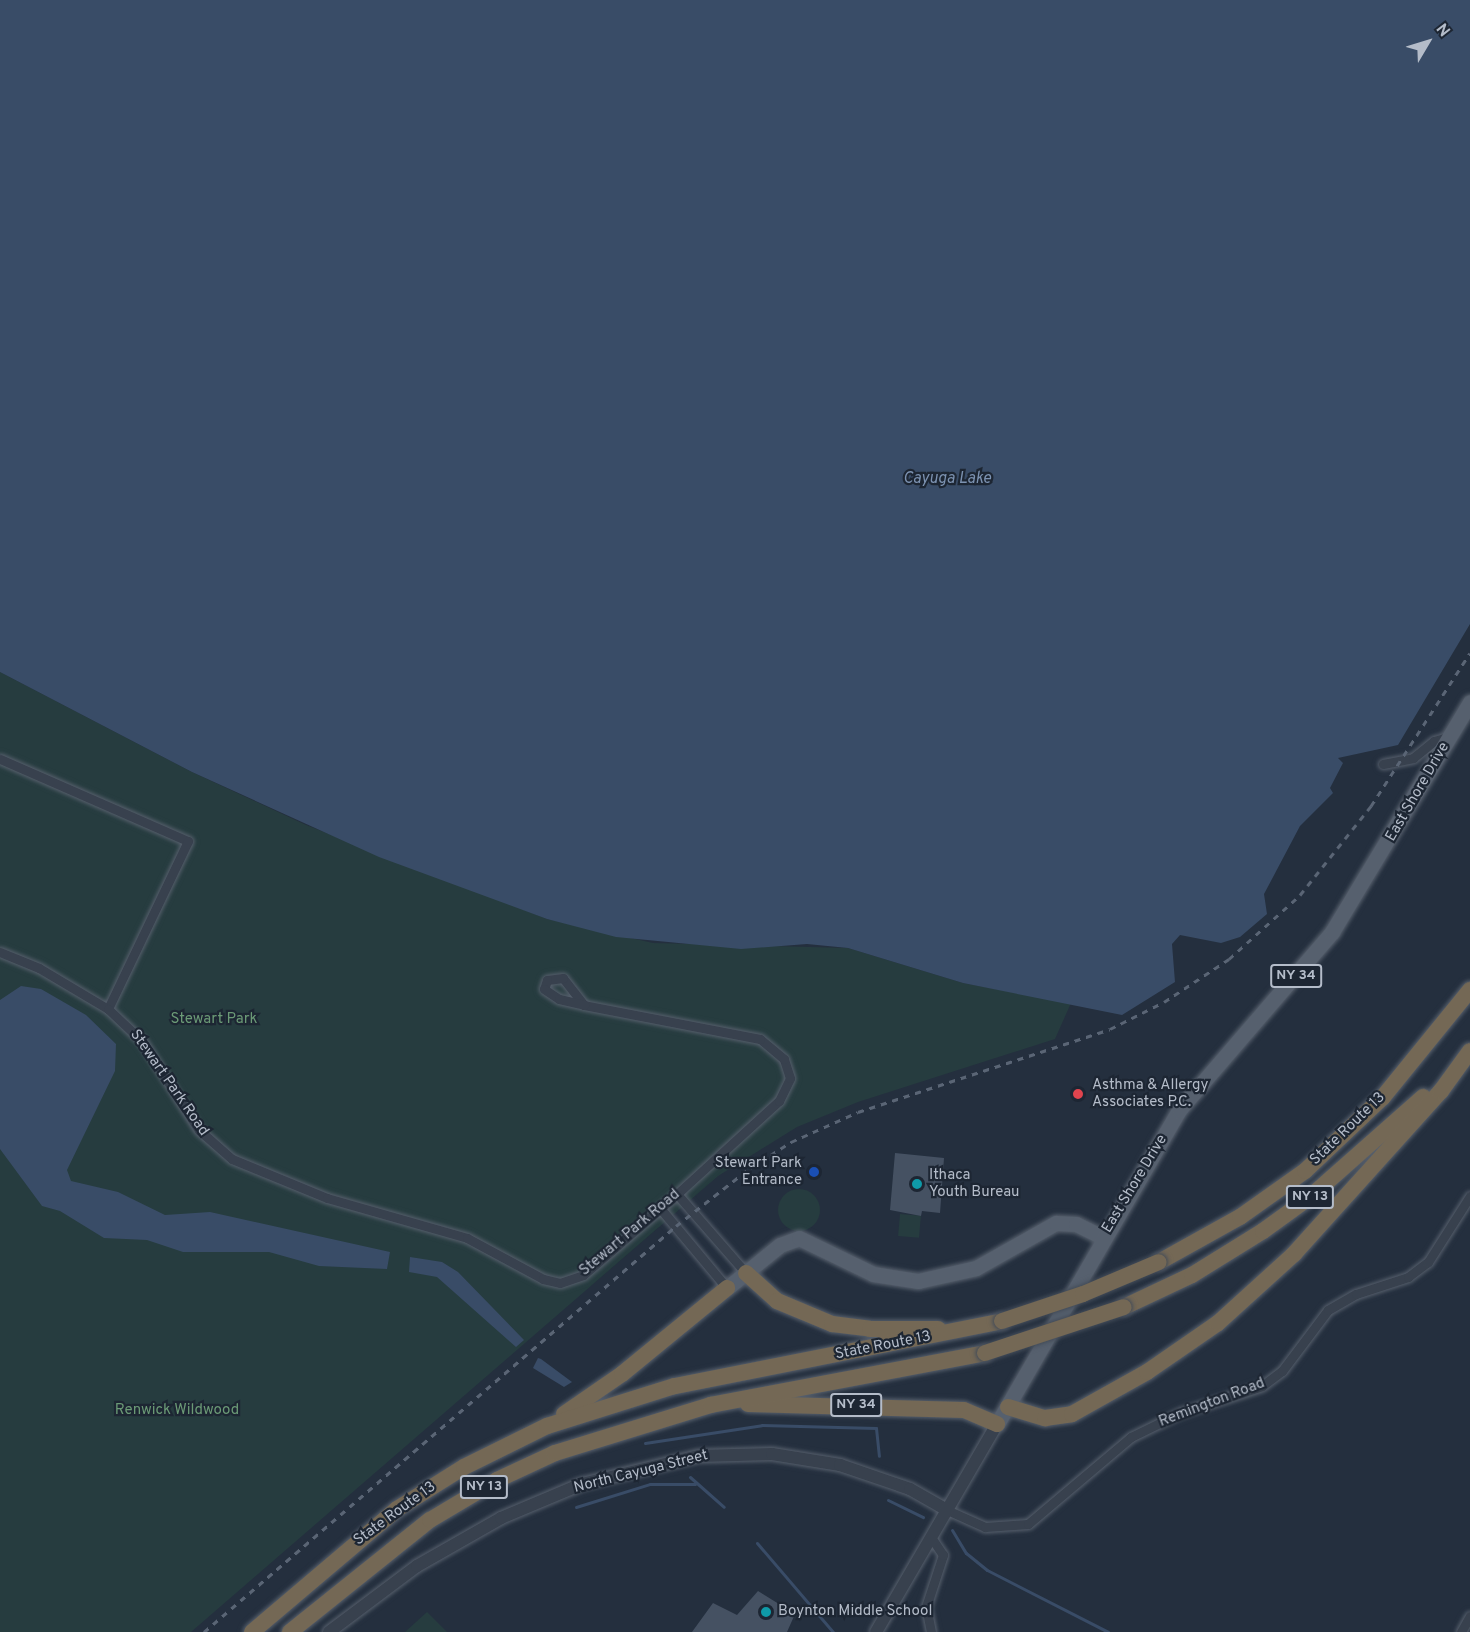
<!DOCTYPE html>
<html>
<head>
<meta charset="utf-8">
<style>
	body { margin:0 }
	#map { position:relative; width:1470px; height:1632px; overflow:hidden; background:#242f3e; font-family:Overpass,sans-serif }
	div>[style] { position:absolute }
	.green>* { inset:0; background:#263c3f; transform-origin:0 0 }
	.round { border-radius:50% }
	.water>* { inset:0; background:#394c67 }
	.stream>* { height:3px; margin:-1.5px; padding:0 1.5px; transform-origin:1.5px; border-radius:1.5px; background:#394c67 }
	.building>* { inset:0; background:#455162 }
	.roads { filter:drop-shadow(0 0 2px #565f6c) drop-shadow(0 0 2px #565f6c) }
	.minor>* { height:9px; margin:-4.5px; padding:0 4.5px; transform-origin:4.5px; border-radius:4.5px; background:#38414e }
	.tertiary>* { height:12px; margin:-6px; padding:0 6px; transform-origin:6px; border-radius:6px; background:#38414e }
	.primary>* { height:15px; margin:-7.5px; padding:0 7.5px; transform-origin:7.5px; border-radius:7.5px; background:#56606e }
	.motorway>* { height:16px; margin:-8px; padding:0 8px; transform-origin:8px; border-radius:8px; background:#746855 }
	.rail>* { height:3px; margin-top:-1.5px; transform-origin:0; background:repeating-linear-gradient(90deg,#5a6575 0 6px,transparent 0 12px) }
	.bridges { filter:drop-shadow(0 0 2px #434c59) drop-shadow(0 0 2px #434c59) }
	.motorway-bridge>* { height:16px; margin:-8px; padding:0 8px; transform-origin:8px; border-radius:8px; background:#746855 }
	.dots>* { width:16px; height:16px; translate:-50% -50%; box-sizing:border-box; border:3px solid #1d2633; border-radius:50% }
	span { translate:-50% -50%; white-space:nowrap; text-align:center; line-height:1.15; -webkit-text-stroke:4.5px #1d2633; paint-order:stroke }
	.shield-label span { padding:2px 4px; background:#1d2633; border:2px solid; border-radius:4px; -webkit-text-stroke-width:0 }
	.shield-label { font-size:14px; color:#b4bcc9; font-weight:700 }
	.street-label { font-size:15px; color:#b4bcc9 }
	.park-label { font-size:15px; color:#6b9a76 }
	.poi-label { font-size:15px; color:#b4bcc9 }
	.left { translate:0 -50%; text-align:left }
	.right { translate:-100% -50%; text-align:right }
	.water-label { font-size:16px; color:#7c92b1; font-style:italic }
	.north { position:absolute; left:1398px; top:12px; width:60px; height:60px; -webkit-text-stroke:4px #1d2633; paint-order:stroke; rotate:52deg; font-size:16px; font-weight:700; line-height:24px; text-align:center; color:#b4bcc9 }
	.north::after { content:''; display:block; margin:auto; width:21px; height:27px; background:#b4bcc9; clip-path:polygon(50% 0,100% 100%,50% 72%,0 100%) }
</style>
</head>
<body>
<div id="map">
	<div class="green">
		<i style="clip-path:polygon(0 672px,192px 772px,306px 825px,547px 919px,653px 943px,848px 948px,963px 983px,1071px 1003px,1055px 1039px,858px 1102px,797px 1127px,718px 1176px,191px 1632px,0 1632px)"></i>
		<i class="round" style="left:778px;top:1189px;width:42px;height:42px"></i>
		<i style="left:900px;top:1214px;width:21px;height:22px;rotate:5deg"></i>
		<i style="clip-path:polygon(427px 1612px,447px 1632px,405px 1632px)"></i>
	</div>
	<div class="water">
		<i style="clip-path:polygon(0 0,1470px 0,1470px 624px,1398px 745px,1338px 758px,1343px 763px,1330px 788px,1333px 793px,1300px 826px,1264px 894px,1267px 914px,1240px 937px,1221px 943px,1180px 935px,1172px 944px,1175px 982px,1122px 1015px,963px 983px,848px 948px,807px 944px,741px 949px,616px 937px,547px 919px,379px 857px,192px 772px,0 672px)"></i>
		<i style="clip-path:polygon(21px 986px,41px 989px,86px 1015px,116px 1044px,115px 1071px,67px 1170px,71px 1181px,118px 1192px,165px 1215px,210px 1212px,390px 1252px,387px 1269px,319px 1266px,269px 1252px,183px 1252px,147px 1240px,104px 1238px,60px 1211px,42px 1206px,0 1149px,0 1000px)"></i>
		<i style="clip-path:polygon(410px 1257px,442px 1262px,458px 1272px,524px 1340px,516px 1347px,437px 1277px,409px 1272px)"></i>
		<i style="clip-path:polygon(538px 1358px,541px 1359px,572px 1382px,564px 1387px,533px 1368px)"></i>
	</div>
	<div class="stream">
		<i style="left:645px;top:1443px;width:118px;rotate:-8.7deg"></i>
		<i style="left:762px;top:1425px;width:114px;rotate:1.5deg"></i>
		<i style="left:876px;top:1428px;width:28px;rotate:84deg"></i>
		<i style="left:690px;top:1477px;width:45px;rotate:41.4deg"></i>
		<i style="left:888px;top:1500px;width:39px;rotate:26deg"></i>
		<i style="left:576px;top:1507px;width:77px;rotate:-17.3deg"></i>
		<i style="left:650px;top:1484px;width:45px"></i>
		<i style="left:952px;top:1530px;width:27px;rotate:59deg"></i>
		<i style="left:966px;top:1553px;width:27px;rotate:39deg"></i>
		<i style="left:987px;top:1570px;width:136px;rotate:27.1deg"></i>
		<i style="left:757px;top:1543px;width:117px;rotate:49.5deg"></i>
	</div>
	<div class="building">
		<i style="clip-path:polygon(895px 1153px,944px 1158px,940px 1213px,922px 1211px,921px 1216px,890px 1210px)"></i>
		<i style="clip-path:polygon(758px 1591px,795px 1614px,787px 1632px,692px 1632px,713px 1603px,737px 1615px)"></i>
	</div>
	<div class="roads">
		<div class="minor">
			<i style="left:0;top:759px;width:205px;rotate:23.6deg"></i>
			<i style="left:188px;top:841px;width:186px;rotate:115.5deg"></i>
			<i style="left:108px;top:1009px;width:80px;rotate:-149.3deg"></i>
			<i style="left:39px;top:968px;width:42px;rotate:-157.7deg"></i>
			<i style="left:1383px;top:764px;width:31px;rotate:-11deg"></i>
			<i style="left:1413px;top:758px;width:27px;rotate:-39deg"></i>
			<i style="left:1434px;top:741px;width:15px;rotate:-16deg"></i>
			<i style="left:108px;top:1009px;width:47px;rotate:43.3deg"></i>
			<i style="left:142px;top:1041px;width:106px;rotate:57.4deg"></i>
			<i style="left:199px;top:1130px;width:44px;rotate:41.3deg"></i>
			<i style="left:232px;top:1159px;width:103px;rotate:22.3deg"></i>
			<i style="left:327px;top:1198px;width:146px;rotate:15.9deg"></i>
			<i style="left:467px;top:1238px;width:86px;rotate:28.3deg"></i>
			<i style="left:543px;top:1279px;width:17px;rotate:13deg"></i>
			<i style="left:560px;top:1283px;width:24px;rotate:-19deg"></i>
			<i style="left:583px;top:1275px;width:124px;rotate:-40.8deg"></i>
			<i style="left:677px;top:1194px;width:138px;rotate:-42.4deg"></i>
			<i style="left:779px;top:1101px;width:25px;rotate:-64deg"></i>
			<i style="left:790px;top:1078px;width:20px;rotate:-108deg"></i>
			<i style="left:784px;top:1059px;width:31px;rotate:-140deg"></i>
			<i style="left:760px;top:1039px;width:179px;rotate:-169.1deg"></i>
			<i style="left:584px;top:1005px;width:34px;rotate:-128deg"></i>
			<i style="left:563px;top:978px;width:16px;rotate:173deg"></i>
			<i style="left:547px;top:980px;width:9px;rotate:108deg"></i>
			<i style="left:544px;top:989px;width:18px;rotate:34deg"></i>
			<i style="left:559px;top:999px;width:26px;rotate:13deg"></i>
			<i style="left:677px;top:1194px;width:105px;rotate:48.9deg"></i>
			<i style="left:660px;top:1208px;width:104px;rotate:50.1deg"></i>
			<i style="left:947px;top:1510px;width:42px;rotate:24.1deg"></i>
			<i style="left:985px;top:1527px;width:43px;rotate:-4deg"></i>
			<i style="left:1028px;top:1524px;width:135px;rotate:-40.2deg"></i>
			<i style="left:1131px;top:1437px;width:55px;rotate:-26.1deg"></i>
			<i style="left:1180px;top:1413px;width:86px;rotate:-18.2deg"></i>
			<i style="left:1262px;top:1386px;width:25px;rotate:-37deg"></i>
			<i style="left:1282px;top:1371px;width:76px;rotate:-53deg"></i>
			<i style="left:1328px;top:1310px;width:32px;rotate:-30deg"></i>
			<i style="left:1356px;top:1294px;width:55px;rotate:-18.1deg"></i>
			<i style="left:1408px;top:1277px;width:25px;rotate:-37deg"></i>
			<i style="left:1428px;top:1262px;width:78px;rotate:-57.5deg"></i>
			<i style="left:931px;top:1632px;width:25px;rotate:-101deg"></i>
			<i style="left:926px;top:1607px;width:55px;rotate:-71.9deg"></i>
			<i style="left:943px;top:1555px;width:22px;rotate:-124deg"></i>
			<i style="left:1461px;top:1632px;width:18px;rotate:-61deg"></i>
		</div>
		<div class="tertiary">
			<i style="left:329px;top:1632px;width:110px;rotate:-36.9deg"></i>
			<i style="left:417px;top:1566px;width:97px;rotate:-29.7deg"></i>
			<i style="left:501px;top:1518px;width:88px;rotate:-22.8deg"></i>
			<i style="left:582px;top:1484px;width:120px;rotate:-13.5deg"></i>
			<i style="left:699px;top:1456px;width:73px;rotate:-1.6deg"></i>
			<i style="left:772px;top:1454px;width:69px;rotate:9.2deg"></i>
			<i style="left:840px;top:1465px;width:74px;rotate:18.9deg"></i>
			<i style="left:910px;top:1489px;width:43px;rotate:29.6deg"></i>
			<i style="left:876px;top:1632px;width:241px;rotate:-59.8deg"></i>
		</div>
		<div class="primary">
			<i style="left:727px;top:1288px;width:68px;rotate:-39.1deg"></i>
			<i style="left:780px;top:1245px;width:20px;rotate:-20deg"></i>
			<i style="left:799px;top:1238px;width:82px;rotate:25.9deg"></i>
			<i style="left:873px;top:1274px;width:46px;rotate:8.8deg"></i>
			<i style="left:918px;top:1281px;width:59px;rotate:-12.6deg"></i>
			<i style="left:976px;top:1268px;width:92px;rotate:-29.4deg"></i>
			<i style="left:1056px;top:1223px;width:20px;rotate:3deg"></i>
			<i style="left:1076px;top:1224px;width:30px;rotate:26deg"></i>
			<i style="left:997px;top:1424px;width:363px;rotate:-59.9deg"></i>
			<i style="left:1179px;top:1110px;width:235px;rotate:-49.3deg"></i>
			<i style="left:1332px;top:932px;width:268px;rotate:-59deg"></i>
		</div>
		<div class="motorway">
			<i style="left:1159px;top:1262px;width:93px;rotate:-29.1deg"></i>
			<i style="left:1240px;top:1217px;width:80px;rotate:-35.3deg"></i>
			<i style="left:1305px;top:1171px;width:108px;rotate:-43.5deg"></i>
			<i style="left:1383px;top:1097px;width:138px;rotate:-50.9deg"></i>
			<i style="left:746px;top:1273px;width:42px;rotate:42.1deg"></i>
			<i style="left:777px;top:1301px;width:60px;rotate:22.7deg"></i>
			<i style="left:832px;top:1324px;width:38px;rotate:7deg"></i>
			<i style="left:870px;top:1329px;width:68px"></i>
			<i style="left:1124px;top:1307px;width:75px;rotate:-25.2deg"></i>
			<i style="left:1192px;top:1275px;width:84px;rotate:-31.8deg"></i>
			<i style="left:1263px;top:1231px;width:58px;rotate:-35.9deg"></i>
			<i style="left:1310px;top:1197px;width:151px;rotate:-41.5deg"></i>
			<i style="left:748px;top:1404px;width:216px;rotate:1.6deg"></i>
			<i style="left:964px;top:1410px;width:36px;rotate:23deg"></i>
			<i style="left:1008px;top:1407px;width:39px;rotate:17deg"></i>
			<i style="left:1045px;top:1418px;width:27px;rotate:-8deg"></i>
			<i style="left:1072px;top:1414px;width:86px;rotate:-29.2deg"></i>
			<i style="left:1147px;top:1372px;width:86px;rotate:-34.6deg"></i>
			<i style="left:1218px;top:1323px;width:103px;rotate:-42.2deg"></i>
			<i style="left:1294px;top:1254px;width:219px;rotate:-48deg"></i>
			<i style="left:1441px;top:1091px;width:49px;rotate:-54.1deg"></i>
			<i style="left:564px;top:1414px;width:70px;rotate:-34.6deg"></i>
			<i style="left:622px;top:1374px;width:136px;rotate:-39.3deg"></i>
			<i style="left:252px;top:1632px;width:190px;rotate:-40.3deg"></i>
			<i style="left:397px;top:1509px;width:79px;rotate:-32.1deg"></i>
			<i style="left:464px;top:1467px;width:93px;rotate:-26.3deg"></i>
			<i style="left:547px;top:1426px;width:134px;rotate:-17.4deg"></i>
			<i style="left:675px;top:1386px;width:333px;rotate:-11.2deg"></i>
			<i style="left:290px;top:1632px;width:179px;rotate:-38.7deg"></i>
			<i style="left:430px;top:1520px;width:78px;rotate:-30.8deg"></i>
			<i style="left:497px;top:1480px;width:64px;rotate:-25deg"></i>
			<i style="left:555px;top:1453px;width:163px;rotate:-17.1deg"></i>
			<i style="left:711px;top:1405px;width:279px;rotate:-10.7deg"></i>
		</div>
	</div>
	<div class="rail">
		<i style="left:204px;top:1632px;width:623px;rotate:-40.7deg"></i>
		<i style="left:676px;top:1226px;width:94px;rotate:-38.1deg"></i>
		<i style="left:750px;top:1168px;width:49px;rotate:-32.4deg"></i>
		<i style="left:791px;top:1142px;width:73px;rotate:-24.1deg"></i>
		<i style="left:858px;top:1112px;width:265px;rotate:-18.2deg"></i>
		<i style="left:1110px;top:1029px;width:60px;rotate:-26.6deg"></i>
		<i style="left:1164px;top:1002px;width:78px;rotate:-33.5deg"></i>
		<i style="left:1229px;top:959px;width:96px;rotate:-42deg"></i>
		<i style="left:1300px;top:895px;width:114px;rotate:-51.4deg"></i>
		<i style="left:1371px;top:806px;width:182px;rotate:-57.1deg"></i>
	</div>
	<div class="bridges">
		<div class="motorway-bridge">
			<i style="left:1002px;top:1321px;width:85px;rotate:-18.4deg"></i>
			<i style="left:1083px;top:1294px;width:82px;rotate:-22.8deg"></i>
			<i style="left:985px;top:1353px;width:146px;rotate:-18.3deg"></i>
		</div>
	</div>
	<div class="dots">
		<i style="left:1078px;top:1094px;background:#e0444e"></i>
		<i style="left:814px;top:1172px;background:#1a4fb4"></i>
		<i style="left:917px;top:1184px;background:#0f9aa8"></i>
		<i style="left:766px;top:1612px;background:#0f9aa8"></i>
	</div>
	<div class="shield-label">
		<span style="left:1296px;top:976px">NY 34</span>
		<span style="left:1310px;top:1197px">NY 13</span>
		<span style="left:856px;top:1405px">NY 34</span>
		<span style="left:484px;top:1487px">NY 13</span>
	</div>
	<div class="street-label">
		<span style="left:1418px;top:792px;rotate:-60deg">East Shore Drive</span>
		<span style="left:169px;top:1083px;rotate:55deg">Stewart Park Road</span>
		<span style="left:1348px;top:1129px;rotate:-44deg">State Route 13</span>
		<span style="left:1135px;top:1184px;rotate:-59deg">East Shore Drive</span>
		<span style="left:630px;top:1233px;rotate:-40deg">Stewart Park Road</span>
		<span style="left:883px;top:1346px;rotate:-11deg">State Route 13</span>
		<span style="left:1212px;top:1403px;rotate:-21deg">Remington Road</span>
		<span style="left:641px;top:1472px;rotate:-14deg">North Cayuga Street</span>
		<span style="left:395px;top:1514px;rotate:-36deg">State Route 13</span>
	</div>
	<div class="park-label">
		<span style="left:214px;top:1020px">Stewart Park</span>
		<span style="left:177px;top:1411px">Renwick Wildwood</span>
	</div>
	<div class="poi-label">
		<span class="left" style="left:1092px;top:1094px">Asthma &amp; Allergy<br>Associates P.C.</span>
		<span class="right" style="left:802px;top:1172px">Stewart Park<br>Entrance</span>
		<span class="left" style="left:929px;top:1184px">Ithaca<br>Youth Bureau</span>
		<span class="left" style="left:778px;top:1612px">Boynton Middle School</span>
	</div>
	<div class="water-label">
		<span style="left:947px;top:479px">Cayuga Lake</span>
	</div>
	<div class="north">N</div>
</div>
</body>
</html>
